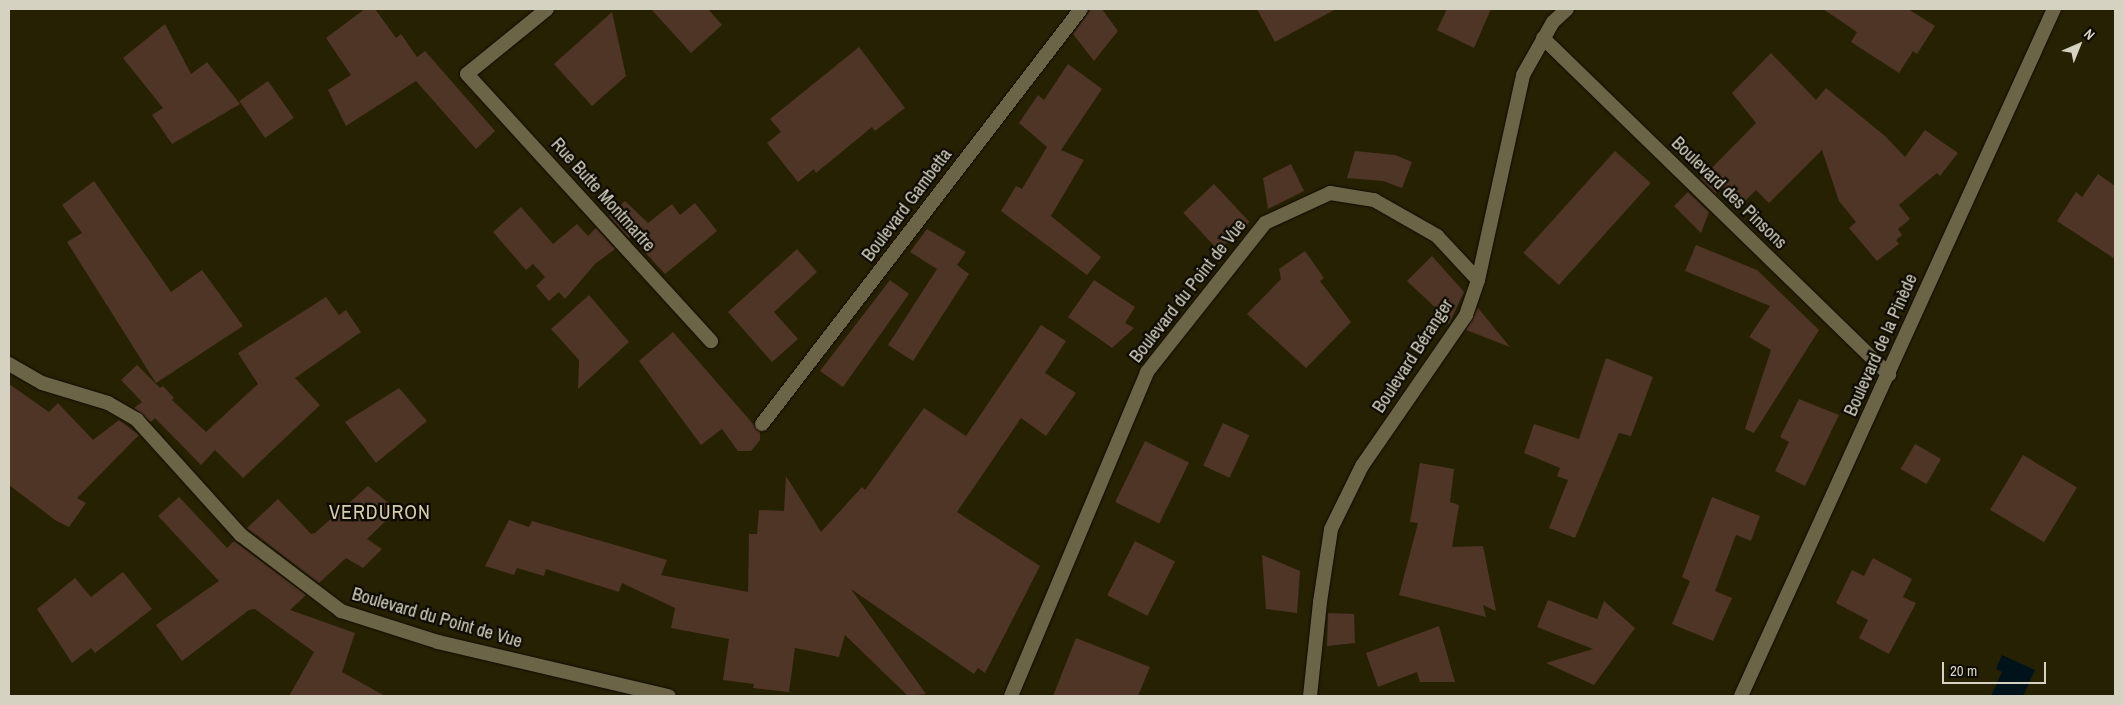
<!DOCTYPE html>
<html>
<head>
<meta charset="utf-8">
<style>
	body { margin:0 }
	#map { position:relative; width:2124px; height:705px; overflow:hidden; background:#272104; font-family:"Archivo Narrow",sans-serif }
	div>[style] { position:absolute }
	.water>* { inset:0; background:#00131a }
	.building>* { inset:0; background:#4e3525; transform-origin:0 0 }
	.roads { filter:drop-shadow(0 0 1px #100a00) drop-shadow(0 0 1px #100a00) }
	.minor>* { height:14px; margin:-7px; padding:0 7px; transform-origin:7px; border-radius:7px; background:#6b6447 }
	span { translate:-50% -50%; white-space:nowrap; text-align:center; line-height:1.15; -webkit-text-stroke:4.5px #0d0a02; paint-order:stroke }
	.street-label { font-size:18px; color:#d6d2c2 }
	.quarter-label { font-size:20px; color:#d4cdac; letter-spacing:1px }
	.frame { position:absolute; inset:0; border:10px solid #d6d2c2; pointer-events:none }
	.north { position:absolute; left:2054px; top:20px; width:50px; height:50px; -webkit-text-stroke:4px #0d0a02; paint-order:stroke; rotate:44deg; font-size:14px; font-weight:700; line-height:20px; text-align:center; color:#d6d2c2 }
	.north::after { content:''; display:block; margin:auto; width:18px; height:22px; background:#d6d2c2; clip-path:polygon(50% 0,100% 100%,50% 72%,0 100%) }
	.scale { position:absolute; left:1942px; top:662px; width:104px; height:22px; box-sizing:border-box; border:2px solid #d6d2c2; border-top:0; padding-left:6px; font-size:15px; line-height:18px; white-space:nowrap; color:#d6d2c2; -webkit-text-stroke:4px #0d0a02; paint-order:stroke }
</style>
</head>
<body>
<div id="map">
	<div class="water">
		<i style="clip-path:polygon(2002px 655px,2035px 670px,2023px 696px,1991px 696px,2002px 672px,1996px 669px)"></i>
	</div>
	<div class="building">
		<i style="clip-path:polygon(365px 9px,375px 9px,396px 38px,401px 34px,417px 57px,425px 51px,495px 131px,476px 149px,416px 81px,346px 126px,328px 90px,351px 75px,326px 38px)"></i>
		<i style="clip-path:polygon(651px 9px,708px 9px,722px 25px,691px 53px)"></i>
		<i style="clip-path:polygon(1091px 9px,1102px 9px,1118px 31px,1094px 61px,1073px 34px)"></i>
		<i style="clip-path:polygon(1257px 9px,1336px 9px,1275px 42px)"></i>
		<i style="clip-path:polygon(1447px 9px,1491px 9px,1474px 48px,1437px 30px)"></i>
		<i style="clip-path:polygon(1823px 9px,1908px 9px,1935px 26px,1917px 54px,1913px 51px,1899px 73px,1851px 42px,1857px 32px)"></i>
		<i style="clip-path:polygon(612px 12px,626px 76px,592px 106px,554px 64px)"></i>
		<i style="clip-path:polygon(165px 24px,191px 74px,207px 62px,240px 104px,172px 144px,152px 115px,163px 108px,123px 58px)"></i>
		<i style="clip-path:polygon(859px 47px,905px 108px,875px 131px,872px 127px,816px 173px,814px 169px,798px 182px,767px 143px,781px 132px,770px 119px)"></i>
		<i style="clip-path:polygon(1771px 53px,1816px 100px,1826px 88px,1885px 136px,1905px 157px,1925px 130px,1958px 153px,1940px 176px,1937px 173px,1899px 205px,1910px 219px,1898px 229px,1902px 235px,1896px 240px,1899px 244px,1877px 261px,1849px 228px,1856px 222px,1839px 201px,1822px 150px,1769px 203px,1756px 190px,1741px 205px,1720px 184px,1716px 194px,1701px 179px,1756px 123px,1732px 93px)"></i>
		<i style="clip-path:polygon(1068px 64px,1102px 89px,1061px 150px,1084px 160px,1051px 216px,1101px 257px,1087px 275px,1001px 211px,1016px 186px,1022px 189px,1047px 147px,1019px 123px,1038px 95px,1044px 100px)"></i>
		<i style="left:268px;top:81px;width:45px;height:35px;rotate:55deg"></i>
		<i style="clip-path:polygon(1355px 151px,1395px 155px,1412px 162px,1402px 188px,1383px 181px,1347px 178px)"></i>
		<i style="left:1615px;top:151px;width:48px;height:137px;rotate:42deg"></i>
		<i style="clip-path:polygon(1291px 164px,1304px 191px,1268px 209px,1263px 178px)"></i>
		<i style="clip-path:polygon(2098px 174px,2115px 186px,2115px 259px,2057px 221px,2076px 192px,2082px 197px)"></i>
		<i style="clip-path:polygon(94px 181px,171px 292px,202px 270px,243px 326px,156px 383px,67px 242px,82px 233px,62px 205px)"></i>
		<i style="left:1214px;top:184px;width:52px;height:42px;rotate:47deg"></i>
		<i style="clip-path:polygon(1688px 192px,1709px 212px,1701px 233px,1674px 206px)"></i>
		<i style="clip-path:polygon(625px 201px,648px 223px,672px 204px,680px 215px,695px 203px,717px 231px,665px 274px,631px 237px,648px 224px,629px 238px,609px 216px)"></i>
		<i style="clip-path:polygon(521px 207px,553px 244px,577px 224px,588px 236px,596px 228px,615px 249px,595px 264px,565px 299px,559px 292px,549px 301px,536px 286px,545px 277px,533px 264px,526px 270px,493px 232px)"></i>
		<i style="clip-path:polygon(927px 229px,966px 252px,957px 265px,969px 274px,913px 361px,888px 345px,937px 269px,910px 252px)"></i>
		<i style="clip-path:polygon(1696px 245px,1757px 270px,1819px 330px,1754px 433px,1745px 429px,1771px 350px,1749px 337px,1770px 306px,1685px 271px)"></i>
		<i style="clip-path:polygon(797px 249px,817px 272px,774px 312px,798px 339px,772px 362px,728px 312px)"></i>
		<i style="clip-path:polygon(1305px 251px,1324px 278px,1320px 281px,1351px 322px,1306px 368px,1247px 314px,1281px 279px,1279px 269px)"></i>
		<i style="clip-path:polygon(1432px 256px,1464px 292px,1449px 324px,1435px 318px,1440px 312px,1407px 281px)"></i>
		<i style="clip-path:polygon(890px 280px,909px 294px,843px 387px,820px 371px)"></i>
		<i style="clip-path:polygon(1094px 280px,1135px 307px,1125px 323px,1134px 328px,1112px 348px,1068px 317px)"></i>
		<i style="clip-path:polygon(589px 295px,629px 342px,578px 389px,579px 360px,551px 329px)"></i>
		<i style="clip-path:polygon(326px 297px,339px 315px,346px 310px,361px 332px,295px 378px,320px 405px,243px 478px,215px 450px,201px 465px,155px 418px,151px 422px,134px 408px,142px 402px,121px 380px,137px 365px,160px 388px,163px 386px,174px 398px,172px 400px,206px 432px,258px 384px,238px 353px)"></i>
		<i style="clip-path:polygon(1478px 308px,1510px 347px,1466px 330px)"></i>
		<i style="clip-path:polygon(1041px 325px,1066px 341px,1045px 373px,1076px 393px,1046px 436px,1021px 418px,957px 512px,1040px 566px,985px 673px,978px 668px,974px 674px,851px 589px,926px 694px,908px 696px,845px 635px,839px 657px,795px 648px,789px 692px,753px 688px,754px 684px,723px 680px,729px 639px,671px 628px,675px 608px,622px 583px,619px 592px,546px 569px,544px 576px,517px 568px,514px 575px,485px 566px,509px 520px,529px 527px,532px 521px,667px 560px,661px 575px,748px 592px,749px 534px,757px 534px,759px 510px,784px 511px,786px 476px,821px 532px,862px 487px,865px 490px,924px 408px,966px 436px)"></i>
		<i style="clip-path:polygon(673px 332px,760px 432px,760px 440px,751px 451px,738px 451px,722px 429px,701px 445px,639px 361px)"></i>
		<i style="clip-path:polygon(1606px 358px,1653px 377px,1631px 436px,1619px 433px,1575px 538px,1549px 528px,1568px 480px,1557px 476px,1560px 468px,1524px 453px,1534px 424px,1579px 439px)"></i>
		<i style="clip-path:polygon(9px 384px,49px 412px,58px 403px,93px 440px,119px 420px,139px 435px,77px 498px,86px 503px,69px 527px,55px 520px,9px 485px)"></i>
		<i style="clip-path:polygon(399px 388px,427px 421px,376px 463px,345px 422px)"></i>
		<i style="clip-path:polygon(1799px 399px,1839px 415px,1805px 486px,1775px 471px,1789px 442px,1780px 437px)"></i>
		<i style="left:1223px;top:423px;width:29px;height:47px;rotate:25deg"></i>
		<i style="left:1145px;top:441px;width:49px;height:68px;rotate:26deg"></i>
		<i style="left:1915px;top:444px;width:30px;height:29px;rotate:30deg"></i>
		<i style="left:2023px;top:455px;width:63px;height:64px;rotate:31deg"></i>
		<i style="clip-path:polygon(1420px 463px,1454px 469px,1450px 502px,1459px 505px,1452px 547px,1483px 546px,1496px 611px,1483px 605px,1486px 617px,1399px 595px,1418px 523px,1410px 522px)"></i>
		<i style="clip-path:polygon(368px 486px,397px 510px,367px 539px,382px 549px,363px 568px,346px 558px,319px 583px,247px 528px,278px 499px,311px 534px,315px 533px)"></i>
		<i style="clip-path:polygon(179px 497px,227px 548px,234px 541px,306px 595px,290px 610px,355px 633px,342px 672px,385px 696px,289px 696px,314px 652px,255px 609px,249px 610px,182px 661px,156px 625px,219px 581px,158px 516px)"></i>
		<i style="clip-path:polygon(1712px 497px,1760px 516px,1751px 541px,1736px 535px,1715px 591px,1732px 598px,1713px 641px,1672px 624px,1690px 581px,1682px 577px)"></i>
		<i style="left:1135px;top:541px;width:45px;height:61px;rotate:27deg"></i>
		<i style="clip-path:polygon(1262px 555px,1300px 571px,1297px 613px,1266px 609px)"></i>
		<i style="clip-path:polygon(1873px 558px,1912px 579px,1903px 597px,1916px 603px,1889px 654px,1859px 638px,1868px 620px,1836px 603px,1852px 570px,1864px 576px)"></i>
		<i style="clip-path:polygon(123px 572px,152px 609px,95px 653px,91px 648px,72px 663px,37px 609px,75px 578px,91px 597px)"></i>
		<i style="clip-path:polygon(1548px 600px,1597px 619px,1604px 601px,1635px 628px,1594px 685px,1546px 663px,1593px 649px,1537px 627px)"></i>
		<i style="clip-path:polygon(1328px 613px,1354px 614px,1355px 643px,1327px 646px)"></i>
		<i style="clip-path:polygon(1439px 626px,1455px 682px,1420px 682px,1417px 672px,1378px 687px,1366px 653px)"></i>
		<i style="clip-path:polygon(1076px 638px,1150px 667px,1138px 696px,1053px 696px)"></i>
	</div>
	<div class="roads">
		<div class="minor">
			<i style="left:547px;top:9px;width:103px;rotate:140.9deg"></i>
			<i style="left:467px;top:74px;width:362px;rotate:47.6deg"></i>
			<i style="left:1543px;top:38px;width:483px;rotate:44.2deg"></i>
			<i style="left:9px;top:364px;width:38px;rotate:30deg"></i>
			<i style="left:42px;top:383px;width:69px;rotate:16.9deg"></i>
			<i style="left:108px;top:403px;width:34px;rotate:30deg"></i>
			<i style="left:137px;top:420px;width:155px;rotate:47.9deg"></i>
			<i style="left:241px;top:535px;width:126px;rotate:37.2deg"></i>
			<i style="left:341px;top:611px;width:102px;rotate:17.7deg"></i>
			<i style="left:438px;top:642px;width:237px;rotate:13.2deg"></i>
			<i style="left:762px;top:424px;width:523px;rotate:-52.45deg"></i>
			<i style="left:1011px;top:696px;width:351px;rotate:-67.2deg"></i>
			<i style="left:1147px;top:372px;width:190px;rotate:-51.6deg"></i>
			<i style="left:1265px;top:223px;width:72px;rotate:-24.8deg"></i>
			<i style="left:1330px;top:193px;width:45px;rotate:9deg"></i>
			<i style="left:1374px;top:200px;width:73px;rotate:29.7deg"></i>
			<i style="left:1437px;top:236px;width:60px;rotate:47deg"></i>
			<i style="left:1310px;top:696px;width:95px;rotate:-83.9deg"></i>
			<i style="left:1320px;top:602px;width:74px;rotate:-81.4deg"></i>
			<i style="left:1331px;top:529px;width:70px;rotate:-63.8deg"></i>
			<i style="left:1362px;top:466px;width:183px;rotate:-55.4deg"></i>
			<i style="left:1466px;top:315px;width:37px;rotate:-71deg"></i>
			<i style="left:1478px;top:280px;width:210px;rotate:-77.6deg"></i>
			<i style="left:1523px;top:75px;width:61px;rotate:-60.5deg"></i>
			<i style="left:1553px;top:22px;width:19px;rotate:-43deg"></i>
			<i style="left:1741px;top:696px;width:755px;rotate:-65.51deg"></i>
		</div>
	</div>
	<div class="street-label">
		<span style="left:1729px;top:193px;rotate:44deg">Boulevard des Pinsons</span>
		<span style="left:603px;top:195px;rotate:48deg">Rue Butte Montmartre</span>
		<span style="left:907px;top:205px;rotate:-53deg">Boulevard Gambetta</span>
		<span style="left:1188px;top:291px;rotate:-52deg">Boulevard du Point de Vue</span>
		<span style="left:1881px;top:345px;rotate:-66deg">Boulevard de la Pinède</span>
		<span style="left:1413px;top:356px;rotate:-57deg">Boulevard Béranger</span>
		<span style="left:437px;top:618px;rotate:16deg">Boulevard du Point de Vue</span>
	</div>
	<div class="quarter-label">
		<span style="left:380px;top:511px">VERDURON</span>
	</div>
	<div class="frame"></div>
	<div class="north">N</div>
	<div class="scale">20 m</div>
</div>
</body>
</html>
